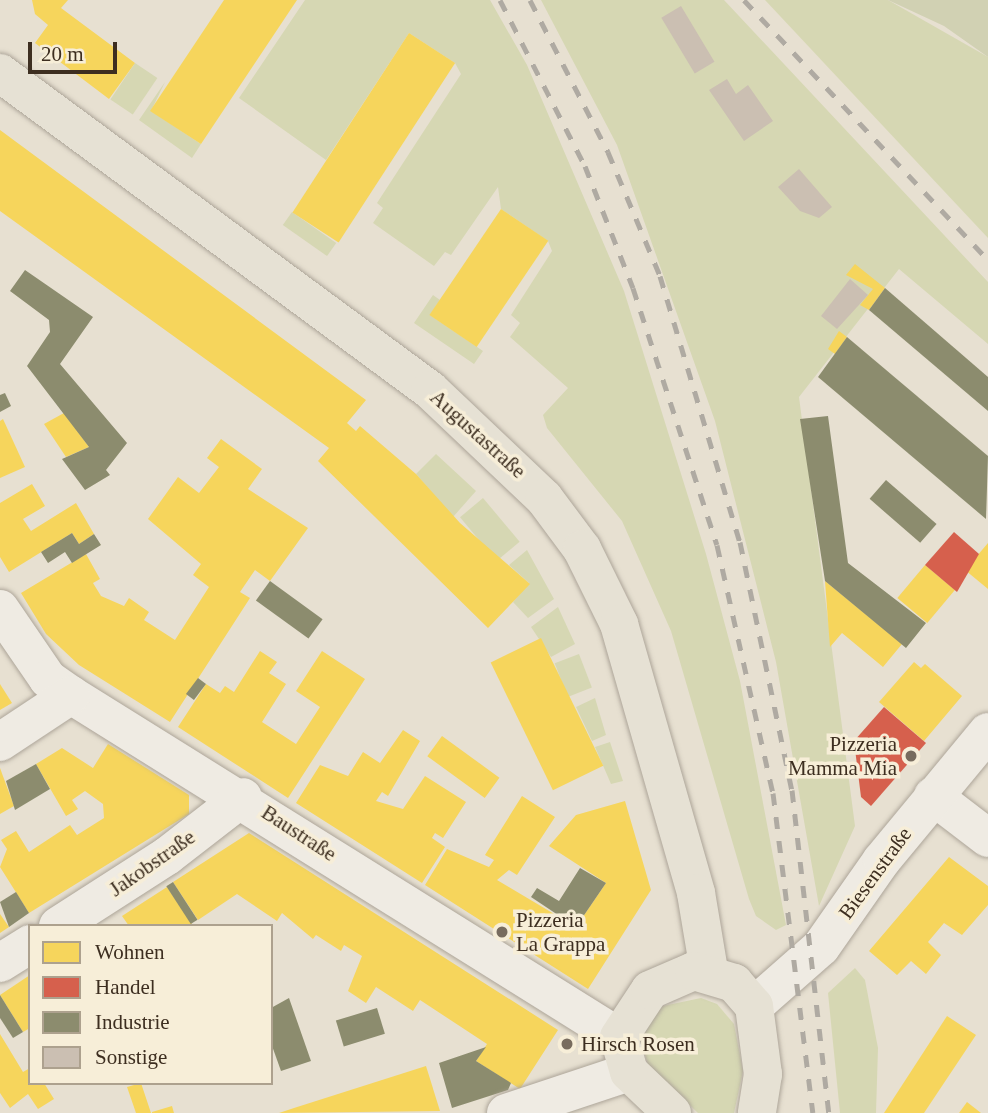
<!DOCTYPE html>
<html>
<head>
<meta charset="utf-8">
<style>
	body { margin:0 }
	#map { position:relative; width:988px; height:1113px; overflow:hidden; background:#e7e0d1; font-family:Georgia,serif }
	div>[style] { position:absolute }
	.green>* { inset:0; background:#d6d7b3; transform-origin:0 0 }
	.cemetery>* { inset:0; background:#d1d1b3 }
	.homes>* { inset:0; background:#f6d55c; transform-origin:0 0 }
	.shops>* { inset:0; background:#d6604d }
	.industry>* { inset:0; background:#8c8c6e; transform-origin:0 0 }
	.building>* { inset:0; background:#cbbfb2; transform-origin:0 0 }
	.roads { filter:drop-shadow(0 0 2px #ada599) drop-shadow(0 0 2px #ada599) }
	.minor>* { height:38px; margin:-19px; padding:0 19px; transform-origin:19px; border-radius:19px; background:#efebe3 }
	.major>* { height:38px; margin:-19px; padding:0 19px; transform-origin:19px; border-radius:19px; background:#e6e1d4 }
	.rail>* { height:5px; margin-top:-2.5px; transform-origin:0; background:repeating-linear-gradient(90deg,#afaaa2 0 12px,transparent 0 24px) }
	.dots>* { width:19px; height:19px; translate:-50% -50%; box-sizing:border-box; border:4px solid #f7eed8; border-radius:50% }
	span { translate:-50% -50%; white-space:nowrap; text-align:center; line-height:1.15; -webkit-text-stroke:7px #f7eed8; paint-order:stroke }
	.street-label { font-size:21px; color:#3d2e20 }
	.poi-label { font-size:21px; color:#3d2e20 }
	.right { translate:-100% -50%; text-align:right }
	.left { translate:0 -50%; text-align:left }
	.legend { position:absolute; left:28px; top:924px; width:245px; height:161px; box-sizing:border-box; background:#f7eed8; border:2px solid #ada18e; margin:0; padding:9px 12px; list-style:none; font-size:21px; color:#3d2e20 }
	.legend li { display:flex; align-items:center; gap:14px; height:35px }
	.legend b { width:35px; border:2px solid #ada18e }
	.scale { position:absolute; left:28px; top:42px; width:89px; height:32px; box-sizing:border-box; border:4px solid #3d2e20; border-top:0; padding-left:9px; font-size:21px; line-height:24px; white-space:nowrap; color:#3d2e20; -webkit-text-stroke:5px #f7eed8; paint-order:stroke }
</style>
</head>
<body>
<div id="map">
	<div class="green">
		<i style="clip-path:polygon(305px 0,490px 0,527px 65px,624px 291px,706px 554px,740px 681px,786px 925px,776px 930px,756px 916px,749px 899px,671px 631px,622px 521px,547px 428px,543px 415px,568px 388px,510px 337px,520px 323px,511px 315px,552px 251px,548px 241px,501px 209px,498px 187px,451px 255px,445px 252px,434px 266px,373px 223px,383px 208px,377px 203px,461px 74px,455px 63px,409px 33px,326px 160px,239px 98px)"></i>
		<i style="clip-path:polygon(541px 0,724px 0,988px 282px,988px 344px,899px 269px,799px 397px,855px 826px,819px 906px,776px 662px,715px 421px,617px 145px)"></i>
		<i style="clip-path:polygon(765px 0,888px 0,988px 57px,988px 238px)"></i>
		<i style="left:135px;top:63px;width:27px;height:44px;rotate:34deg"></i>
		<i style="clip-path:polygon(165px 82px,151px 111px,201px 144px,192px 158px,139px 120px)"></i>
		<i style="left:292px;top:212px;width:54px;height:16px;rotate:35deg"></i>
		<i style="clip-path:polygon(433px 295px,440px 300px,430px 315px,483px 351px,474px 364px,414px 323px)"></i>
		<i style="clip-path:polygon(436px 454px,476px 491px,453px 517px,416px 474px)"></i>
		<i style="left:483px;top:498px;width:57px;height:30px;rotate:50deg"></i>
		<i style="clip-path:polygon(527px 550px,554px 599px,528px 618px,513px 602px,529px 583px,509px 565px)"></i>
		<i style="clip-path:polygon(558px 607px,575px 644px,551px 657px,531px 627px)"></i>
		<i style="left:579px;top:654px;width:36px;height:26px;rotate:69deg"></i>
		<i style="clip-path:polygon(595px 698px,606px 735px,592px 741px,576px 707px)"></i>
		<i style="clip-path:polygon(610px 742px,623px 781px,611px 784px,595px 747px)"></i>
		<i style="clip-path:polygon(855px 968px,865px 980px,878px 1048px,876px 1113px,840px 1113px,828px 993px)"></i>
		<i style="clip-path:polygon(701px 998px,717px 1004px,734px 1024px,743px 1071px,734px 1113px,698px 1113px,648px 1065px,642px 1045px,649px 1019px,663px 1006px)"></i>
	</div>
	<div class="cemetery">
		<i style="clip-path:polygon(888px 0,988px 0,988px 57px,944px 26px)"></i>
	</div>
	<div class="homes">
		<i style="clip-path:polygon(32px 0,68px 0,61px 8px,135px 63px,109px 99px,35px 43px,48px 25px,35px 14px)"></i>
		<i style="clip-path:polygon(224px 0,297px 0,201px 144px,150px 111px)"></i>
		<i style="left:409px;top:33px;width:55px;height:214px;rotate:33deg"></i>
		<i style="clip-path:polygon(0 130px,366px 400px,347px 423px,356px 431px,360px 426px,416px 474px,460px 523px,530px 584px,488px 628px,318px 461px,329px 448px,0 211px)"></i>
		<i style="left:501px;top:209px;width:57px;height:128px;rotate:34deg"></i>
		<i style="clip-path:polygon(855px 264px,885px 288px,869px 310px,860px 305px,873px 289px,846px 275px)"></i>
		<i style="clip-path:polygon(839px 331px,847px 337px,835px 354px,828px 349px)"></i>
		<i style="clip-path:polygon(64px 413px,89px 447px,66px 457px,44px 424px)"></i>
		<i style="clip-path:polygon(3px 419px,25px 467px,0 478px,0 421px)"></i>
		<i style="clip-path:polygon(221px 439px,262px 469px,248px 489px,308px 528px,270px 581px,255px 570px,240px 592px,250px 598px,170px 722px,79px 665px,46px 634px,21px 593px,86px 554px,100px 579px,93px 583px,101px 596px,124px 606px,129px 598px,149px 612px,144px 620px,175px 640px,209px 587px,193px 575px,201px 564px,148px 519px,178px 477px,199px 493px,219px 467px,207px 458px)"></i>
		<i style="clip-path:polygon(32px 484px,45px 506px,23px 519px,31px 531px,76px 503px,94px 534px,79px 544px,72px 533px,9px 572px,0 557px,0 503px)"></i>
		<i style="clip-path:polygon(988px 543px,988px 589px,965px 570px)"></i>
		<i style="left:925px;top:565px;width:39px;height:43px;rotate:40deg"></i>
		<i style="clip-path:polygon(825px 581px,902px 644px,883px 667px,842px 633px,830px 647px)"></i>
		<i style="left:541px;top:638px;width:142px;height:56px;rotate:64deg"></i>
		<i style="clip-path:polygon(260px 651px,277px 662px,269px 673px,286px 684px,262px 722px,296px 744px,320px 707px,296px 691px,322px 651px,365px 679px,288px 798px,178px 727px,206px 684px,220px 693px,225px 686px,234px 692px)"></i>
		<i style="clip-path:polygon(914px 662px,921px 668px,925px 664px,962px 696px,924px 741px,879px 702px)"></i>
		<i style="clip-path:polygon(0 684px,12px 703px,0 710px)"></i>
		<i style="clip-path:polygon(403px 730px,420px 741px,388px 796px,382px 792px,376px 801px,403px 809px,425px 776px,466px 802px,443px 838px,435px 833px,432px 838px,445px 847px,422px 883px,296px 803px,320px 765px,348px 776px,363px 752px,380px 763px)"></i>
		<i style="left:442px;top:736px;width:71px;height:25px;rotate:36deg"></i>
		<i style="clip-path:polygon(108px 744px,189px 795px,189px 814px,29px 913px,0 867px,7px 849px,1px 840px,16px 831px,29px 852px,70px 825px,77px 835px,104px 818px,103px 804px,85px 791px,72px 800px,78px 809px,66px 816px,36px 764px,62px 748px,93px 768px)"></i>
		<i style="clip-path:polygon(0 768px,14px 806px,0 814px)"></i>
		<i style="clip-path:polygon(522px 796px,555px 817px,517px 875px,509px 870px,497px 880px,576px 927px,606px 883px,549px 846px,576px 815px,625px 801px,651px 890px,588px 989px,425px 885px,447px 849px,489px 867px,494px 860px,485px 855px)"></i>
		<i style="clip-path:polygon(249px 833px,558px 1030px,520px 1089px,476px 1061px,487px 1044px,420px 1000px,413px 1011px,376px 987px,366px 1003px,348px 991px,362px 956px,344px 945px,341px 951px,316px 935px,313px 939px,282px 913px,277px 921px,237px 894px,198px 920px,173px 882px)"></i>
		<i style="clip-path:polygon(949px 857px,988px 886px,988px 905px,962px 935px,944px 923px,928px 942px,941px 955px,926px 974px,911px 961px,897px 975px,869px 951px)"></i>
		<i style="clip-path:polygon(167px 887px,192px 924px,129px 926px,122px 916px)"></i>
		<i style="clip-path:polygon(0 914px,9px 927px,0 933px)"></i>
		<i style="clip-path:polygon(30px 975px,30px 1028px,23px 1032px,0 995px)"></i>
		<i style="clip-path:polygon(947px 1016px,976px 1035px,924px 1113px,884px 1113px)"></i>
		<i style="clip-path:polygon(0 1034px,23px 1072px,30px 1068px,30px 1083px,44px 1083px,54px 1099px,38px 1109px,28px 1094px,10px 1108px,0 1093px)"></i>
		<i style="clip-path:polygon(426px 1066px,440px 1111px,279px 1113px,294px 1108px)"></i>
		<i style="clip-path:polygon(141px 1083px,151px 1113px,136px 1113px,127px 1087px)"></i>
		<i style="clip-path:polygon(967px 1102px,981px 1113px,959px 1113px)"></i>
		<i style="clip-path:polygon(172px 1106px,174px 1113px,152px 1113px,152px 1112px)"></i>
	</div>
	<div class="shops">
		<i style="clip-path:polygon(954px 532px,979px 554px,957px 592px,925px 565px)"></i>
		<i style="clip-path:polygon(884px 707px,926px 743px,871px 806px,861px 797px,854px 741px)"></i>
	</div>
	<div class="industry">
		<i style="clip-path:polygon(25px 270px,93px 317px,60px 364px,127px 443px,106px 470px,110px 475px,85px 490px,62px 459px,89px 447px,27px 366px,50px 332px,49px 320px,10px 291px)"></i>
		<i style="clip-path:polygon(885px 288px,988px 377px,988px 411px,869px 310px)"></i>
		<i style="clip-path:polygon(847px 337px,988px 456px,986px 519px,818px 377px)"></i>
		<i style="clip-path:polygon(5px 393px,11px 406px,0 412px,0 395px)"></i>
		<i style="clip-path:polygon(828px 416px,848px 563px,926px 623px,906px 648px,825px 581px,800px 419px)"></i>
		<i style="left:886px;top:480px;width:67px;height:25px;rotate:41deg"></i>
		<i style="clip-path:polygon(72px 533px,79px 544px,94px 534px,101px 545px,72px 563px,65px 552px,48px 563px,41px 552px)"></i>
		<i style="left:270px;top:581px;width:65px;height:24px;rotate:36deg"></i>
		<i style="left:198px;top:678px;width:10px;height:20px;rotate:37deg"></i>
		<i style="clip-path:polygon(36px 764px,50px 789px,15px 810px,6px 781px)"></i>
		<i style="clip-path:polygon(580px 868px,606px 883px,576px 927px,531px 897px,537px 888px,559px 901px)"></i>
		<i style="left:173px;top:882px;width:45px;height:8px;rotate:57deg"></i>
		<i style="clip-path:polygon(16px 892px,29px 913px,9px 927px,0 902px)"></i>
		<i style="clip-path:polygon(0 995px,23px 1032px,13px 1038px,0 1018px)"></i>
		<i style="clip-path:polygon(289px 998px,311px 1061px,281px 1071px,271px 1043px,271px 1008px)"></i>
		<i style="left:377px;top:1008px;width:27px;height:43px;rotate:73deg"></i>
		<i style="clip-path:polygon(486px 1047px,476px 1061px,511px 1083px,508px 1090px,452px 1108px,439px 1063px)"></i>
	</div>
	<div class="building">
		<i style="left:681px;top:6px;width:65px;height:23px;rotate:59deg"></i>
		<i style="clip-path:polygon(727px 79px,736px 94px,748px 85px,773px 121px,744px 141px,709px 90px)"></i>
		<i style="clip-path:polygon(799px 169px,832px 207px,819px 218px,800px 211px,778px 187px)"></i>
		<i style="clip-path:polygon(850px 279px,868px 295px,837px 329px,821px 316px)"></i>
	</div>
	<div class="roads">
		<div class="minor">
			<i style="left:0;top:609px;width:85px;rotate:55.6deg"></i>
			<i style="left:48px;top:679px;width:28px;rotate:35deg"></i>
			<i style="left:71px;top:695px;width:646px;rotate:31.97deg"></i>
			<i style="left:0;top:742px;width:85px;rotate:-33.5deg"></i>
			<i style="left:933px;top:796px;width:69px;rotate:37.4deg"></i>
			<i style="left:58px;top:926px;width:130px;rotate:-32.7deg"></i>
			<i style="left:167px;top:856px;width:96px;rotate:-37.8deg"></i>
			<i style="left:0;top:963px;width:36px;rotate:-32deg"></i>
			<i style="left:754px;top:1006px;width:89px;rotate:-41.4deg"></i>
			<i style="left:821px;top:947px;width:106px;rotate:-55deg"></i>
			<i style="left:882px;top:860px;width:166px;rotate:-50.4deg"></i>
			<i style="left:506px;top:1113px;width:130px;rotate:-18.4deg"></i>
		</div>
		<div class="major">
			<i style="left:0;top:73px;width:534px;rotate:36.4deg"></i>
			<i style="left:430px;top:390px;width:157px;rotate:43.5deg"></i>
			<i style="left:544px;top:498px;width:64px;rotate:53.3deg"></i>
			<i style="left:582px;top:549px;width:84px;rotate:63.7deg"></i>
			<i style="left:619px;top:624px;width:280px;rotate:74deg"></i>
			<i style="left:696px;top:893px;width:79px;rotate:80.5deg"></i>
			<i style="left:672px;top:1113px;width:59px;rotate:-136.4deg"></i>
			<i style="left:629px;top:1072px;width:36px;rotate:-106deg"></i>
			<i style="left:619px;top:1037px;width:56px;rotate:-56.6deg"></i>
			<i style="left:650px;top:990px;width:48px;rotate:-23.4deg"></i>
			<i style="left:694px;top:971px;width:42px;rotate:16.7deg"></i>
			<i style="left:734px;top:983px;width:30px;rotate:49deg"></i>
			<i style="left:754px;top:1006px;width:69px;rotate:82.5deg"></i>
			<i style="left:763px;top:1074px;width:39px;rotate:99deg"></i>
		</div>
	</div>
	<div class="rail">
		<i style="left:500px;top:0;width:186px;rotate:62.9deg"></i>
		<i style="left:585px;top:166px;width:131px;rotate:68.5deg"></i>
		<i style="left:633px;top:288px;width:270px;rotate:71.9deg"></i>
		<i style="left:717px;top:545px;width:254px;rotate:77.3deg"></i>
		<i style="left:773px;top:793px;width:322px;rotate:82.9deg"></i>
		<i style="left:530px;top:0;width:171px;rotate:62.8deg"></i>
		<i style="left:608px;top:152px;width:134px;rotate:67.2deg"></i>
		<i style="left:660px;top:276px;width:278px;rotate:73.3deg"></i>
		<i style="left:740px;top:542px;width:253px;rotate:78.2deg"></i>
		<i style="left:792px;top:790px;width:325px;rotate:83.5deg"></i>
		<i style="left:744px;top:0;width:357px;rotate:46.8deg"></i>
	</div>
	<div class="dots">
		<i style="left:911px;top:756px;background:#786c5e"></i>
		<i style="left:502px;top:932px;background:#786c5e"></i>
		<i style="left:567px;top:1044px;background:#786c5e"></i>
	</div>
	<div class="street-label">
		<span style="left:478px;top:434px;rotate:42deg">Augustastraße</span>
		<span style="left:299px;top:833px;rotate:33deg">Baustraße</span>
		<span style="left:152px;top:863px;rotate:-35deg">Jakobstraße</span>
		<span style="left:875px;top:873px;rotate:-54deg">Biesenstraße</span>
	</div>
	<div class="poi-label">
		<span class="right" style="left:897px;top:756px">Pizzeria<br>Mamma Mia</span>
		<span class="left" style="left:516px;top:932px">Pizzeria<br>La Grappa</span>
		<span class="left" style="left:581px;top:1044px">Hirsch Rosen</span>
	</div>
	<ul class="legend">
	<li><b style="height:19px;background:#f6d55c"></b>Wohnen</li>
	<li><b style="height:19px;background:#d6604d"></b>Handel</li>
	<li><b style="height:19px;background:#8c8c6e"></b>Industrie</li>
	<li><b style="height:19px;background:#cbbfb2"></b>Sonstige</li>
	</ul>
	<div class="scale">20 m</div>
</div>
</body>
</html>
